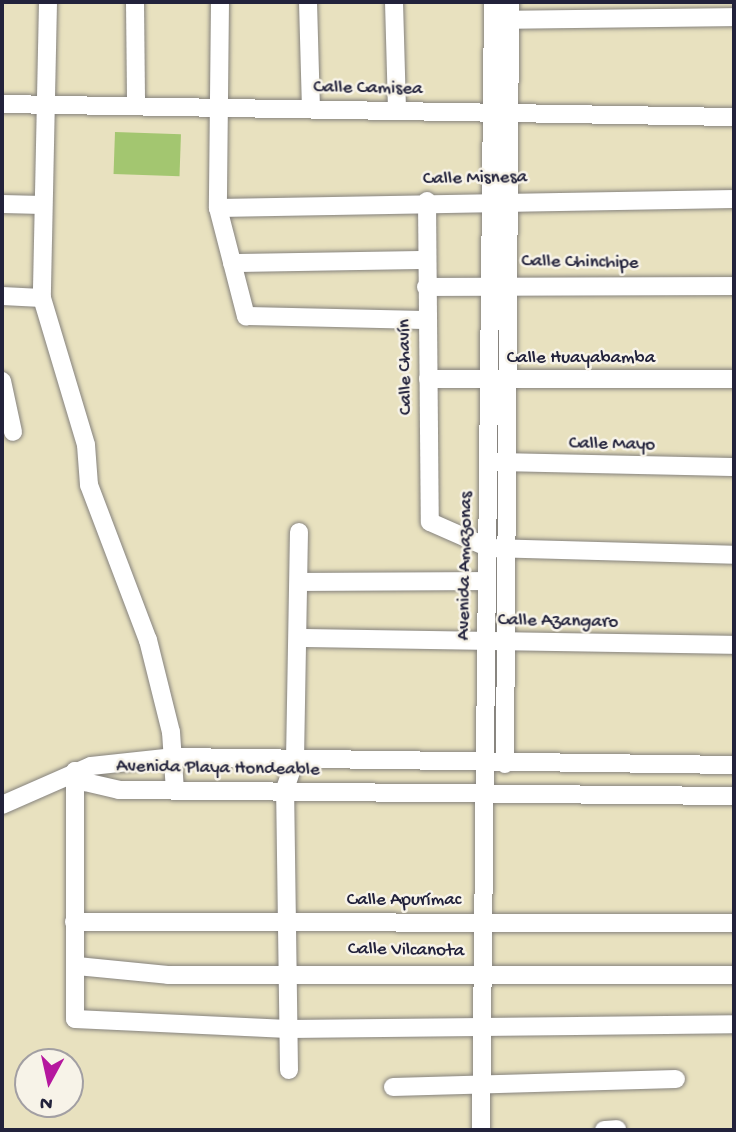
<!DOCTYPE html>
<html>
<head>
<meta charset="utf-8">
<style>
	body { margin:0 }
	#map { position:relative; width:736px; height:1132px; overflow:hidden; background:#e8e1bf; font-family:"Gochi Hand",sans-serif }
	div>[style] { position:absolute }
	.green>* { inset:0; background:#a3c670; transform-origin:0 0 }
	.roads { filter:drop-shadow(0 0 2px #85827d) drop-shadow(0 0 2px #85827d) }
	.minor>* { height:18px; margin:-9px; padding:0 9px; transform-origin:9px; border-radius:9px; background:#fff }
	span { translate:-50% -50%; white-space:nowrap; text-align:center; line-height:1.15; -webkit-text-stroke:5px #f7f3e8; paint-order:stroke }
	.street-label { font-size:19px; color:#22223b }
	.frame { position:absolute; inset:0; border:4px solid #22223b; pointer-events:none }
	.north { position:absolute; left:14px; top:1048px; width:70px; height:70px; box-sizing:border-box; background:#f7f3e8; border:2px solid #a29fa3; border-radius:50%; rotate:188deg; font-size:19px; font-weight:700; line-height:28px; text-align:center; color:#22223b }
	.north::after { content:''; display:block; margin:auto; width:24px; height:32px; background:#b5179e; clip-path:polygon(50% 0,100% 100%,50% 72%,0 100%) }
</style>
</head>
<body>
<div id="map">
	<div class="green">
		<i style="left:115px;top:132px;width:66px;height:42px;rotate:2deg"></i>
	</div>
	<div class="roads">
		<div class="minor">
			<i style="left:48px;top:2px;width:296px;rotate:91.2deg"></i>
			<i style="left:42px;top:298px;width:153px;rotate:73.3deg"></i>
			<i style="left:86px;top:445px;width:40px;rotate:85.7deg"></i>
			<i style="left:89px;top:485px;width:166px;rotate:69.2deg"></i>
			<i style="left:148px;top:640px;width:95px;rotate:76deg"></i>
			<i style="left:171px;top:732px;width:59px;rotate:86.1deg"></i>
			<i style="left:135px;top:2px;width:104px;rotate:89.4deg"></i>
			<i style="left:220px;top:2px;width:206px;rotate:90.6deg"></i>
			<i style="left:218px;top:208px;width:112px;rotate:75.5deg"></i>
			<i style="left:246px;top:316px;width:180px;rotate:1.3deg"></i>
			<i style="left:308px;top:2px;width:107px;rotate:88.4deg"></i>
			<i style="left:394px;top:2px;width:108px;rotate:88.4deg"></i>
			<i style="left:500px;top:20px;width:234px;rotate:-0.7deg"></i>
			<i style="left:2px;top:104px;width:732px;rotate:1.02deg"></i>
			<i style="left:427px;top:201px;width:321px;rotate:89.5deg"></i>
			<i style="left:430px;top:522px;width:64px;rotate:23.8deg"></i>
			<i style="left:489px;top:548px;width:245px;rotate:1.6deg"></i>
			<i style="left:2px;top:204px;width:41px;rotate:1.4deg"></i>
			<i style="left:218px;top:208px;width:516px;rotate:-1deg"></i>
			<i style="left:232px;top:263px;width:194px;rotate:-0.9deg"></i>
			<i style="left:426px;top:287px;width:308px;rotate:-0.2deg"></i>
			<i style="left:2px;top:296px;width:40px;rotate:2.9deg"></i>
			<i style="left:428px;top:379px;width:306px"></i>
			<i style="left:2px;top:381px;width:52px;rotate:77.8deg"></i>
			<i style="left:496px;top:462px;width:238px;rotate:1.2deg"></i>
			<i style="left:301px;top:582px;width:186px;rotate:-0.3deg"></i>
			<i style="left:298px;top:638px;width:436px;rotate:0.9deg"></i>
			<i style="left:505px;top:764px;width:762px;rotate:-89.62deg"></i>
			<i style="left:75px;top:771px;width:248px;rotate:90deg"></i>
			<i style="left:75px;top:1019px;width:213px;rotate:2.7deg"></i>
			<i style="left:288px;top:1029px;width:446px;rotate:-0.6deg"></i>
			<i style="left:75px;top:771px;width:15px;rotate:48deg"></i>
			<i style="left:85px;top:782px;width:35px;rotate:13deg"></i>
			<i style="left:119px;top:790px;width:615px;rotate:0.56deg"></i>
			<i style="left:2px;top:805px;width:97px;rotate:-23.7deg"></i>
			<i style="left:91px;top:766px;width:84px;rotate:-6.1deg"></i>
			<i style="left:175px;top:757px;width:559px;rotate:0.82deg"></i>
			<i style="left:74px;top:922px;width:660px;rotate:0.09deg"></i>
			<i style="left:77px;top:966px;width:91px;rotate:5.6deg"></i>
			<i style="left:168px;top:975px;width:566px"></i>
			<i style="left:289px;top:1070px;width:281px;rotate:-90.8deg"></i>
			<i style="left:285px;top:789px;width:31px;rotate:-71deg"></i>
			<i style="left:295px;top:760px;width:228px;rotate:-89deg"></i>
			<i style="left:393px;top:1087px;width:283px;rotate:-1.6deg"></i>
			<i style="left:481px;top:1130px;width:1128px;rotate:-89.39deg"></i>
			<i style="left:604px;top:1130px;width:13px;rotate:-4deg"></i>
		</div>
	</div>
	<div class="street-label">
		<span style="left:368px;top:89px;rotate:1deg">Calle Camisea</span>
		<span style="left:475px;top:179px;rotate:-1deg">Calle Misnesa</span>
		<span style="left:580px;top:263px;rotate:1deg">Calle Chinchipe</span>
		<span style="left:581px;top:359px">Calle Huayabamba</span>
		<span style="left:406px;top:367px;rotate:-91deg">Calle Chavín</span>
		<span style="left:612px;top:445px;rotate:1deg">Calle Mayo</span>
		<span style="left:466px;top:566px;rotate:-89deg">Avenida Amazonas</span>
		<span style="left:558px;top:622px;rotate:1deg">Calle Azangaro</span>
		<span style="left:218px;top:769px;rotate:1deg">Avenida Playa Hondeable</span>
		<span style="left:404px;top:901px">Calle Apurímac</span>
		<span style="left:406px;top:951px;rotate:1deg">Calle Vilcanota</span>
	</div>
	<div class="frame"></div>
	<div class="north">N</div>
</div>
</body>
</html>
